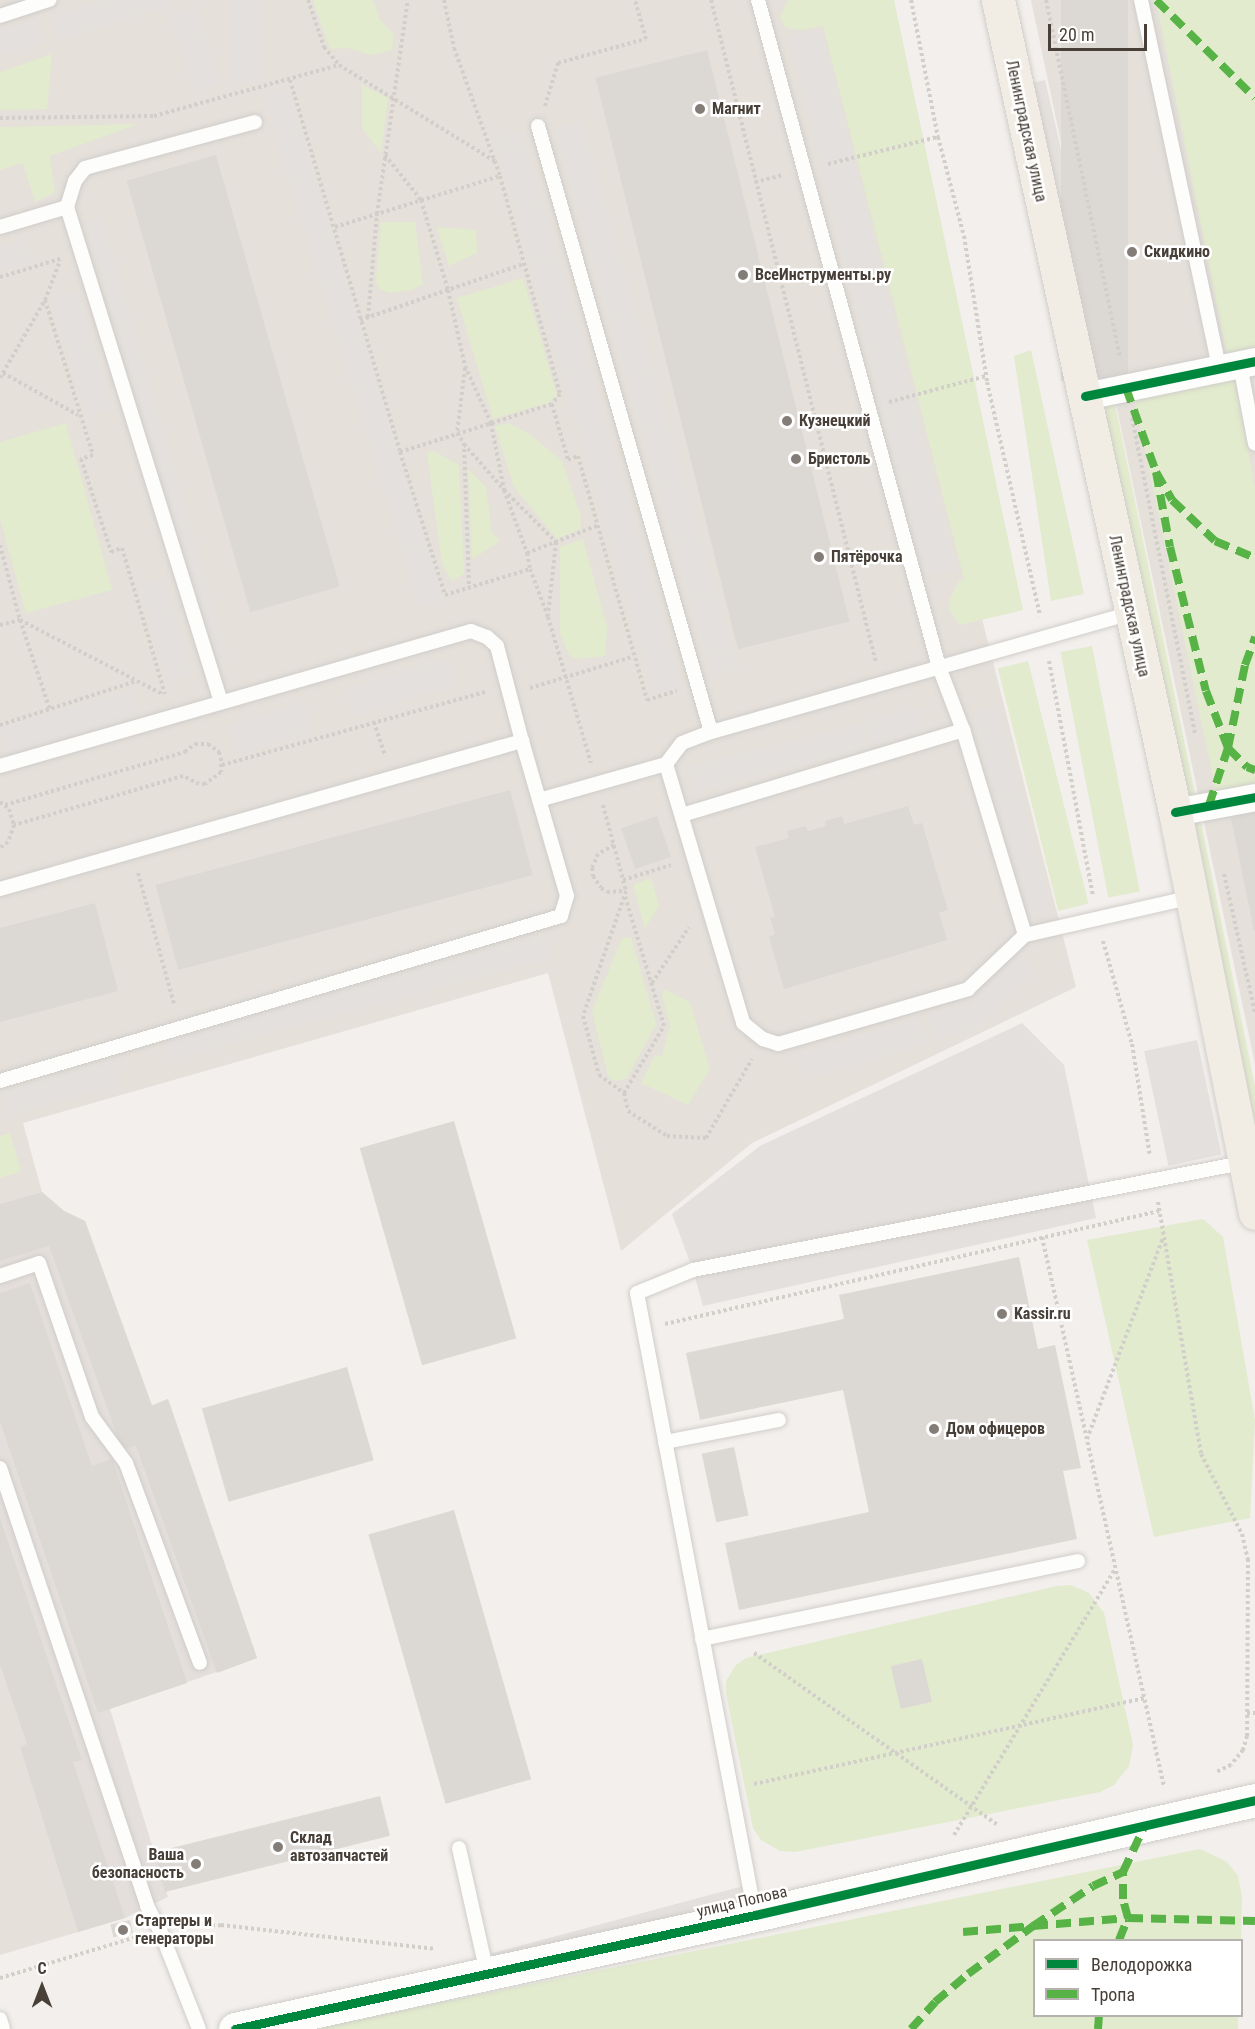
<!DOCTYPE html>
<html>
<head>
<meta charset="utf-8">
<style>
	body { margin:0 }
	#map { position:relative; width:1255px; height:2029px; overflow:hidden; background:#f2efec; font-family:"Roboto Condensed",sans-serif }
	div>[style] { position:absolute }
	.residential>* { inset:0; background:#e5e0da }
	.industrial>* { inset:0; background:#e4dfdc }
	.green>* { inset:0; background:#e2ebcd; transform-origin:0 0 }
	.parking>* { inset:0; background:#e4e0dd; transform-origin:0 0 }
	.building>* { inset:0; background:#dcd8d4; transform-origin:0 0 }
	.path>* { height:4px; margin-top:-2px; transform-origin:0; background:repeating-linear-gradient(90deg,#d2cfcb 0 3px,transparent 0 6px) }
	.roads { filter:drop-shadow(0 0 2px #d0cdca) drop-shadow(0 0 2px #d0cdca) }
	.service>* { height:14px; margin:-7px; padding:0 7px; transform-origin:7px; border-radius:7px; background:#fdfdfc }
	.minor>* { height:27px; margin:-13.5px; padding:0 13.5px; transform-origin:13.5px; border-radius:13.5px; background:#fdfdfc }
	.tertiary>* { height:33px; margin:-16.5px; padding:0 16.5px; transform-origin:16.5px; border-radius:16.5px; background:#fdfdfc }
	.primary>* { height:33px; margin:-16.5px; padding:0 16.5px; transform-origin:16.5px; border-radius:16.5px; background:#f1ece4 }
	.quiet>* { height:8px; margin-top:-4px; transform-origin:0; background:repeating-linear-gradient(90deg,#57b346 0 15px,transparent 0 23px) }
	.cycleway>* { height:9px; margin:-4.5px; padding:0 4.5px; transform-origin:4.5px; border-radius:4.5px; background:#00873e }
	.dots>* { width:16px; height:16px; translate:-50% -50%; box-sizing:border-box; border:3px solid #fff; border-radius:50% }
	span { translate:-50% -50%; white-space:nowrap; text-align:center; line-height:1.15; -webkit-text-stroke:5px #fff; paint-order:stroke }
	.poi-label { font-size:16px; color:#484038; font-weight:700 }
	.left { translate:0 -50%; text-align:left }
	.right { translate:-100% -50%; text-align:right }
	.street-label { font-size:16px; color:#484038 }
	.legend { position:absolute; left:1033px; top:1939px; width:210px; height:78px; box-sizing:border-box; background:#fff; border:2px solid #b6b3af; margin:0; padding:8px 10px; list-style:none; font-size:18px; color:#484038 }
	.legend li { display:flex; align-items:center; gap:12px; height:30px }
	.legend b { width:30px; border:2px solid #b6b3af }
	.north { position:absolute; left:12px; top:1957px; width:60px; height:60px; -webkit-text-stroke:4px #fff; paint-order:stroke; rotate:0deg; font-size:16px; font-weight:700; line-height:24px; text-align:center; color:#484038 }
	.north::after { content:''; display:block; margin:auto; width:21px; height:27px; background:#484038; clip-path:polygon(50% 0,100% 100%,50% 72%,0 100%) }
	.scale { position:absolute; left:1048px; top:24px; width:99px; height:27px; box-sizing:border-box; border:3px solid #484038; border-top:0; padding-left:8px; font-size:18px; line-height:21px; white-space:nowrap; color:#484038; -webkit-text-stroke:4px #fff; paint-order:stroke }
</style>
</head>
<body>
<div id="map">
	<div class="residential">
		<i style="clip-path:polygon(0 0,824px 0,1076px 987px,752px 1143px,621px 1251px,548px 973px,23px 1123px,42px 1192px,0 1204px)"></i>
		<i style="clip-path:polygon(1031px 0,1255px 0,1255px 1064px)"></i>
		<i style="clip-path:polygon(0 1665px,27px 1744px,20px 1747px,78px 1932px,0 1955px)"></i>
	</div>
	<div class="industrial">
		<i style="clip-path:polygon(42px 1192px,64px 1211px,85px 1221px,152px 1405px,168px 1399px,257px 1658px,110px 1709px,168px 1897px,125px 1918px,78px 1932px,20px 1747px,27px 1744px,0 1665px,0 1204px)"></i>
	</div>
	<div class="green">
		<i style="clip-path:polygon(313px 0,373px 0,380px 20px,394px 34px,392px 50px,370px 55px,348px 48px,330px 49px)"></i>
		<i style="clip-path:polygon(788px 0,894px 0,1023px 610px,960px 625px,948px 608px,951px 596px,958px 582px,964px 579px,823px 26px,800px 30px,785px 27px,780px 17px)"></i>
		<i style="clip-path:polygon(1156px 0,1255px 0,1255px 349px,1227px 355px)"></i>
		<i style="clip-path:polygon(52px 54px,47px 109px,0 110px,0 72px)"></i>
		<i style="clip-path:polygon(362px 85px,388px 98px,381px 153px,362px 128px)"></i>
		<i style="clip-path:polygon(138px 124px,50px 156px,55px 192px,35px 202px,23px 163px,0 170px,0 127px)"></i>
		<i style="clip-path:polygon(381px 222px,415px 222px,423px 284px,412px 290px,389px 293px,379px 289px,376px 281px)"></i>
		<i style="clip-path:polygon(437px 227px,476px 230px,477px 253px,449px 266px)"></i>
		<i style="clip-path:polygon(523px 278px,557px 396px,548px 403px,493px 419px,457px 298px)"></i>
		<i style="clip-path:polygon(1031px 350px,1084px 594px,1051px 601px,1014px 356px)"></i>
		<i style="clip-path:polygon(1233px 373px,1255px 487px,1255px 790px,1217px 797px,1134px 397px)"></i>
		<i style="clip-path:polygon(1114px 399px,1255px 1086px,1255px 1144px,1098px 403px)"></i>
		<i style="clip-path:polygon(66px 423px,112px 590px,26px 613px,0 519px,0 442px)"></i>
		<i style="clip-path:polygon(508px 423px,528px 433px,562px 461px,581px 517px,580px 529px,557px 539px,514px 487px,495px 426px)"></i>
		<i style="clip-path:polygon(434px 451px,459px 465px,464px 574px,451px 581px,442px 564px,427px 452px)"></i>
		<i style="clip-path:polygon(468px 469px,486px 487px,492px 533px,499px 539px,498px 543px,472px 559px)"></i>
		<i style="clip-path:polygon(583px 539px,607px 628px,605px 656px,575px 659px,569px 655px,560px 633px,560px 547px)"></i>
		<i style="left:1092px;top:646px;width:250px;height:32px;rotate:79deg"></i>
		<i style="left:1028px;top:661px;width:250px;height:31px;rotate:76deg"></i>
		<i style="clip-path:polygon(651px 878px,659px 906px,645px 928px,633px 885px)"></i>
		<i style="clip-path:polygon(631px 937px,656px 1024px,627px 1078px,617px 1081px,609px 1079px,592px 1011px,622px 938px)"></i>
		<i style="clip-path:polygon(664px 989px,690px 1002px,710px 1069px,688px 1105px,641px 1083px,655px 1055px,662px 1056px,670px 1026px,662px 996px)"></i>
		<i style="clip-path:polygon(10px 1133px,21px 1172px,0 1178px,0 1136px)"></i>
		<i style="clip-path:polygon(1203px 1219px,1223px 1237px,1255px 1420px,1250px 1518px,1154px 1537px,1087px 1240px)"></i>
		<i style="clip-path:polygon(1071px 1585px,1089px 1593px,1104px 1613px,1133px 1745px,1129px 1766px,1114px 1785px,1100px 1792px,795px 1852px,780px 1851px,761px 1840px,753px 1828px,726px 1693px,726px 1681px,736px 1665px,746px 1658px,1057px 1586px)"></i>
		<i style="clip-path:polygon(1200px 1849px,1227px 1862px,1238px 1876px,1242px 1897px,1241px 1940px,1034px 1940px,1034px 2016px,1238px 2016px,1238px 2029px,309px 2029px)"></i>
	</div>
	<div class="parking">
		<i style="clip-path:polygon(107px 0,170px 0,171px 4px,59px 40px,52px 18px)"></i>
		<i style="left:232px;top:0;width:28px;height:82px"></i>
		<i style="left:196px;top:6px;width:81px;height:27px;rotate:73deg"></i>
		<i style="clip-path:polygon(35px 19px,42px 42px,0 56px,0 31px)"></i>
		<i style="left:821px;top:29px;width:556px;height:33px;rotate:76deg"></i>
		<i style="left:1045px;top:80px;width:306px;height:18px;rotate:77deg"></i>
		<i style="left:288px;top:87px;width:536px;height:26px;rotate:73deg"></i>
		<i style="left:581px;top:121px;width:569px;height:27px;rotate:74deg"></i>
		<i style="left:521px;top:131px;width:578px;height:27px;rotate:74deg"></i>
		<i style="left:101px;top:217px;width:460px;height:16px;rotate:74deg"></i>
		<i style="clip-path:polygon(26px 239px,33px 262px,0 272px,0 247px)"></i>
		<i style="left:76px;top:291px;width:123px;height:26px;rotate:73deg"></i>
		<i style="left:164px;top:578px;width:100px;height:26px;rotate:74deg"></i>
		<i style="left:447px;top:658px;width:28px;height:106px;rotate:73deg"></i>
		<i style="left:132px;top:690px;width:30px;height:138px;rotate:75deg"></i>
		<i style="left:302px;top:701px;width:31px;height:77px;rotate:71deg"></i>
		<i style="left:997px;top:705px;width:212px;height:26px;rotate:75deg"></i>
		<i style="left:920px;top:708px;width:25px;height:58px;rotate:76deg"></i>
		<i style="left:861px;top:724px;width:25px;height:178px;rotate:76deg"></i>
		<i style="left:543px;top:935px;width:24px;height:394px;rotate:75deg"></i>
		<i style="clip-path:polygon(1017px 954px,1036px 969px,981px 1027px,934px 1041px,926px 1015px,966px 1003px)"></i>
		<i style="left:920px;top:1017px;width:27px;height:129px;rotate:73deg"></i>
		<i style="clip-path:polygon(1022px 1023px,1064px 1065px,1096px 1218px,703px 1306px,693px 1270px,672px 1214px,760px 1146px)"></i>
		<i style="left:1197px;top:1040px;width:117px;height:54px;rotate:78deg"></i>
		<i style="left:111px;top:1060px;width:25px;height:115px;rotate:74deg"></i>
		<i style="left:747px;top:1885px;width:31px;height:272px;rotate:75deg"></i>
	</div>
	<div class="building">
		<i style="left:1061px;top:0;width:67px;height:381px"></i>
		<i style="left:707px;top:50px;width:589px;height:115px;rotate:76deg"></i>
		<i style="left:216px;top:155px;width:449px;height:93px;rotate:74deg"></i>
		<i style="left:510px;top:790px;width:88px;height:367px;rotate:75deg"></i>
		<i style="clip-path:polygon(908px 806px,914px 825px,922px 823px,948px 910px,939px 913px,947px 940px,784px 989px,769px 937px,775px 934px,770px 918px,775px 917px,755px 847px,789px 838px,787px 831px,806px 826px,808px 831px,826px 826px,825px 821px,842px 816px,844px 824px)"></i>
		<i style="clip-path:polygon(1255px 808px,1255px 931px,1254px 931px,1230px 813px)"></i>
		<i style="left:657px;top:816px;width:43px;height:38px;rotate:71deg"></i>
		<i style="clip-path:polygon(95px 903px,118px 991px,0 1022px,0 928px)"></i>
		<i style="left:454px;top:1121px;width:226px;height:98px;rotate:74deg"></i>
		<i style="clip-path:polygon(42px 1192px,64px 1211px,85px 1221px,152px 1406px,168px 1399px,257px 1658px,217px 1673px,136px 1446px,122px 1449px,49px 1246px,0 1261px,0 1204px)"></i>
		<i style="clip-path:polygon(1019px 1257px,1038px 1349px,1055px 1345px,1081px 1468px,1063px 1471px,1077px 1539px,739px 1610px,725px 1543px,869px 1512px,843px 1390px,700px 1420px,686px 1353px,844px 1319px,839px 1295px)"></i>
		<i style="clip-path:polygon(30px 1283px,92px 1466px,112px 1459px,187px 1683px,98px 1713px,0 1421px,0 1293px)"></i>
		<i style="left:347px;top:1367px;width:97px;height:151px;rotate:74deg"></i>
		<i style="left:734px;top:1447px;width:70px;height:33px;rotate:78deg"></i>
		<i style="left:454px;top:1510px;width:280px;height:89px;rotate:74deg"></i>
		<i style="clip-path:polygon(0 1518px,82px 1760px,73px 1762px,125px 1918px,78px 1932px,20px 1747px,27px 1744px,0 1665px)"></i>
		<i style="left:922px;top:1659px;width:44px;height:32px;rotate:77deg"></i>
		<i style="left:380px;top:1796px;width:41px;height:232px;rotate:76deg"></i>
		<i style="left:130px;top:1920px;width:13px;height:20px;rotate:77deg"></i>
	</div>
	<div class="path">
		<i style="left:308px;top:0;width:50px;rotate:71.2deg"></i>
		<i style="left:324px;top:47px;width:23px;rotate:50deg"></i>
		<i style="left:339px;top:65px;width:185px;rotate:31.7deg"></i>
		<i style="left:444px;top:0;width:49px;rotate:78.2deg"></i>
		<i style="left:454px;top:48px;width:136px;rotate:70.2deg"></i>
		<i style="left:500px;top:176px;width:226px;rotate:74.6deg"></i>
		<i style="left:560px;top:394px;width:13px;rotate:129deg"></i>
		<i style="left:552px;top:404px;width:58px;rotate:74.1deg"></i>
		<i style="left:568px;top:460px;width:11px;rotate:-22deg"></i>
		<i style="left:578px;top:456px;width:254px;rotate:74.2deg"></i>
		<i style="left:647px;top:700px;width:31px;rotate:-17deg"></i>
		<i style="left:711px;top:0;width:683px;rotate:76.02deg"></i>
		<i style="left:911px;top:0;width:140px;rotate:78.9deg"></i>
		<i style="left:938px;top:137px;width:102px;rotate:75.3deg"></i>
		<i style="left:964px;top:236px;width:148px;rotate:81deg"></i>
		<i style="left:987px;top:382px;width:240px;rotate:77.2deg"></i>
		<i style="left:1046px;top:0;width:366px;rotate:78.3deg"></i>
		<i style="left:290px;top:80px;width:388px;rotate:73.5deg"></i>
		<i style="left:400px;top:452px;width:150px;rotate:72.5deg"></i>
		<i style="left:445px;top:595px;width:89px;rotate:-17deg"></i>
		<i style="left:530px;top:569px;width:51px;rotate:69.4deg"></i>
		<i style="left:548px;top:617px;width:152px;rotate:73.6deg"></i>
		<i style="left:545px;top:106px;width:45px;rotate:-73.2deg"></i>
		<i style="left:558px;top:63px;width:91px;rotate:-15.3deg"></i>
		<i style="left:646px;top:39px;width:41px;rotate:-105.8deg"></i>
		<i style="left:0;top:118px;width:154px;rotate:-0.7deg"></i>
		<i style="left:154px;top:116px;width:192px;rotate:-15.4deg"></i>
		<i style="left:385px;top:155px;width:58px;rotate:51.3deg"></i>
		<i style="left:421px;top:200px;width:94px;rotate:73.3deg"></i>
		<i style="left:448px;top:290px;width:78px;rotate:77.4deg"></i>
		<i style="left:465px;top:366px;width:63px;rotate:65.5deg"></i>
		<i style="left:491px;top:423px;width:68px;rotate:79deg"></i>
		<i style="left:504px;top:490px;width:67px;rotate:69.9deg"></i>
		<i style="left:527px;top:553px;width:16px;rotate:79deg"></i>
		<i style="left:828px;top:164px;width:113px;rotate:-13.8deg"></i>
		<i style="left:755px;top:182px;width:29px;rotate:-14deg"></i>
		<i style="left:335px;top:227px;width:173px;rotate:-17.2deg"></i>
		<i style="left:0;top:277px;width:63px;rotate:-16.7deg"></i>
		<i style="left:45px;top:300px;width:162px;rotate:72.8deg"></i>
		<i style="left:93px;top:455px;width:13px;rotate:162deg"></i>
		<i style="left:81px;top:459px;width:98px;rotate:72.1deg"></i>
		<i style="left:111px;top:552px;width:12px;rotate:-20deg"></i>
		<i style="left:122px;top:548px;width:152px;rotate:73.6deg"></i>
		<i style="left:368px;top:317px;width:103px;rotate:-85deg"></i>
		<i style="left:377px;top:214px;width:216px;rotate:-81.8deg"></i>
		<i style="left:360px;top:320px;width:173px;rotate:-18.9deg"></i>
		<i style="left:465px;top:368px;width:65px;rotate:97deg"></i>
		<i style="left:457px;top:433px;width:12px;rotate:55deg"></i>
		<i style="left:464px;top:443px;width:143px;rotate:88deg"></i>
		<i style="left:3px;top:373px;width:86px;rotate:29.2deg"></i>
		<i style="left:0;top:378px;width:90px;rotate:-60deg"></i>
		<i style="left:45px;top:300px;width:39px;rotate:-69deg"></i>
		<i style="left:889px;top:402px;width:100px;rotate:-15deg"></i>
		<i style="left:1132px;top:418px;width:322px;rotate:78.7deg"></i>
		<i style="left:464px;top:444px;width:61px;rotate:49deg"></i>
		<i style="left:504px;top:490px;width:74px;rotate:45deg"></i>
		<i style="left:556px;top:542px;width:74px;rotate:96.2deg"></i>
		<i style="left:400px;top:452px;width:159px;rotate:-17.5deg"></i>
		<i style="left:0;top:545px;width:78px;rotate:75.1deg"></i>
		<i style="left:20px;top:620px;width:162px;rotate:27.5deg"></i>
		<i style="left:527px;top:553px;width:77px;rotate:-21.3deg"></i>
		<i style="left:0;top:625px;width:21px;rotate:-14deg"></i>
		<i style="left:20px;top:620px;width:95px;rotate:71.6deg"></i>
		<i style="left:1049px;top:661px;width:239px;rotate:79.4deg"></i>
		<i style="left:530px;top:688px;width:107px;rotate:-16.9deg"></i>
		<i style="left:374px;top:722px;width:36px;rotate:72deg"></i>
		<i style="left:0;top:725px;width:143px;rotate:-17.9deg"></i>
		<i style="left:222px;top:765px;width:273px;rotate:-15.5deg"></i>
		<i style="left:0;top:802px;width:11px;rotate:38deg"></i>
		<i style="left:9px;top:809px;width:17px;rotate:73deg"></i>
		<i style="left:14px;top:825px;width:18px;rotate:109deg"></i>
		<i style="left:8px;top:842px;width:10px;rotate:143deg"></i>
		<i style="left:5px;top:805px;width:188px;rotate:-16.4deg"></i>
		<i style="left:185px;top:752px;width:13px;rotate:-39deg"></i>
		<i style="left:195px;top:744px;width:13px"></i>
		<i style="left:208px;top:744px;width:14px;rotate:36deg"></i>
		<i style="left:219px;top:752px;width:6px;rotate:72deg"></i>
		<i style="left:221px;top:758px;width:14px;rotate:90deg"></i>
		<i style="left:221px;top:772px;width:20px;rotate:143deg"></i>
		<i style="left:205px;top:784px;width:6px;rotate:180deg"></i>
		<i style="left:199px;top:784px;width:18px;rotate:-153deg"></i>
		<i style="left:183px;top:776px;width:176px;rotate:163.8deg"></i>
		<i style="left:603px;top:805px;width:89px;rotate:75deg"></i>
		<i style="left:626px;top:891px;width:132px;rotate:109deg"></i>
		<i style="left:583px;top:1016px;width:61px;rotate:74.8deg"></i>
		<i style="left:599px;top:1075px;width:31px;rotate:36deg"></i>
		<i style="left:624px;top:1093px;width:18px;rotate:77deg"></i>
		<i style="left:628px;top:1111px;width:46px;rotate:32.7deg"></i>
		<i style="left:667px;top:1136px;width:39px;rotate:3deg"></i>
		<i style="left:706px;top:1138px;width:91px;rotate:-59.8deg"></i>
		<i style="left:614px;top:845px;width:18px;rotate:151deg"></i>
		<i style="left:598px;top:854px;width:15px;rotate:113deg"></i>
		<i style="left:592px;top:868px;width:8px;rotate:83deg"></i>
		<i style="left:593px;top:876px;width:14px;rotate:56deg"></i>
		<i style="left:601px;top:888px;width:7px;rotate:34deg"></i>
		<i style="left:607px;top:892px;width:19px;rotate:-3deg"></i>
		<i style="left:138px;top:873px;width:136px;rotate:74.6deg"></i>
		<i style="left:1224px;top:874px;width:142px;rotate:77.4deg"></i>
		<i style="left:623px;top:880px;width:50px;rotate:-17.4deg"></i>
		<i style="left:1103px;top:941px;width:107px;rotate:74.3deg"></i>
		<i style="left:1132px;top:1044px;width:113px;rotate:80.9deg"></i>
		<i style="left:652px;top:983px;width:67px;rotate:-56.5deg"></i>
		<i style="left:624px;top:1093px;width:78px;rotate:-59.2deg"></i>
		<i style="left:664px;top:1026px;width:136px;rotate:-106.7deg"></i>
		<i style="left:1158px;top:1202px;width:256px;rotate:80.3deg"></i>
		<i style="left:1201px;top:1454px;width:90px;rotate:62.9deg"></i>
		<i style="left:1242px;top:1534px;width:26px;rotate:77deg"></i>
		<i style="left:1248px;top:1559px;width:177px;rotate:90.3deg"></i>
		<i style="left:1247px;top:1736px;width:15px;rotate:106deg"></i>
		<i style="left:1243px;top:1750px;width:19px;rotate:129deg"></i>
		<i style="left:1231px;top:1765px;width:17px;rotate:155deg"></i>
		<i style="left:1042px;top:1237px;width:563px;rotate:77.49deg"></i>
		<i style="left:665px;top:1324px;width:507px;rotate:-12.88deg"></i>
		<i style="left:1087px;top:1439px;width:215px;rotate:-69.3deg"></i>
		<i style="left:754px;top:1653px;width:299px;rotate:35.2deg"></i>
		<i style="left:1247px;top:1713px;width:8px"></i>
		<i style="left:754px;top:1784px;width:399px;rotate:-12.4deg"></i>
		<i style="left:954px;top:1835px;width:311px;rotate:-58.8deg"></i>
		<i style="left:182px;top:1926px;width:39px;rotate:-1deg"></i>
		<i style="left:221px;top:1925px;width:214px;rotate:6.4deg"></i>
		<i style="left:0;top:1978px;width:143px;rotate:-16.7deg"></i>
	</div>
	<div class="roads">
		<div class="service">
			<i style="left:1141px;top:0;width:376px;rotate:78deg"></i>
			<i style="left:0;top:16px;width:52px;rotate:-18.1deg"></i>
			<i style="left:538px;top:126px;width:630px;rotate:74.07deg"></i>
			<i style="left:0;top:227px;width:70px;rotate:-16.6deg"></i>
			<i style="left:1240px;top:365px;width:80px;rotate:79.2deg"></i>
			<i style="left:221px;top:702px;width:518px;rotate:-107.28deg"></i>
			<i style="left:67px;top:207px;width:27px;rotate:-73deg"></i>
			<i style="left:75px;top:181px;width:16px;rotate:-52deg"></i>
			<i style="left:85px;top:168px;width:176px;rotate:-15.1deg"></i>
			<i style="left:666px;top:764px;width:270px;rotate:73.4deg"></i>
			<i style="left:743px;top:1023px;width:26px;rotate:39deg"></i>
			<i style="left:763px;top:1039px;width:16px;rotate:18deg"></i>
			<i style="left:778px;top:1044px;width:198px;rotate:-16.1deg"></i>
			<i style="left:968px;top:989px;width:79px;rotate:-43.5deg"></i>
			<i style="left:1025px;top:935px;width:214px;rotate:-106.8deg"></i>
			<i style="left:963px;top:730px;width:67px;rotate:-110.9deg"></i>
			<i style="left:939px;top:667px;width:691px;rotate:-105.18deg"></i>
			<i style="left:0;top:766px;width:490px;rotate:-16deg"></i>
			<i style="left:471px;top:631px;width:17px;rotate:21deg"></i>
			<i style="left:487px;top:637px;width:13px;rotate:42deg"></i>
			<i style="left:497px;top:646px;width:98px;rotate:75.3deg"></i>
			<i style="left:539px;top:800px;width:132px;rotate:-15.8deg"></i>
			<i style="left:666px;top:764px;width:26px;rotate:-53deg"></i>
			<i style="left:682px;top:743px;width:31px;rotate:-21deg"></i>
			<i style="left:711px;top:732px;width:437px;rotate:-15.8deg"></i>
			<i style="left:682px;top:815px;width:294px;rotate:-16.8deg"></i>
			<i style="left:0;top:889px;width:543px;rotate:-15.83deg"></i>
			<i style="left:522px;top:741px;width:161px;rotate:73.8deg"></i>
			<i style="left:567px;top:896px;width:21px;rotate:107deg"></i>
			<i style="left:561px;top:916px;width:585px;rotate:163.61deg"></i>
			<i style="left:1025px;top:935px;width:171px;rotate:-12.8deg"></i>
			<i style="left:0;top:1276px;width:41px;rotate:-18.4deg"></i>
			<i style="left:39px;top:1263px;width:163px;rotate:71deg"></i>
			<i style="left:92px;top:1417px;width:57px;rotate:53.5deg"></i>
			<i style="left:126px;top:1463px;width:213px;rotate:69.7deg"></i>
			<i style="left:665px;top:1442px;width:116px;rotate:-10.9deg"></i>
			<i style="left:0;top:1468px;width:462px;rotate:71.4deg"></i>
			<i style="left:147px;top:1906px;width:27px;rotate:62deg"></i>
			<i style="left:160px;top:1930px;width:106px;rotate:68.5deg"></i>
			<i style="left:702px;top:1639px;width:384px;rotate:-11.7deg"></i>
			<i style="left:459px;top:1848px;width:128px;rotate:77.4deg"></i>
			<i style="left:755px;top:1915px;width:633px;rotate:-100.74deg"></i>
			<i style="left:637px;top:1293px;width:61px;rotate:-22.3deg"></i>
			<i style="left:693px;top:1270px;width:564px;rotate:-11.03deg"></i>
			<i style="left:0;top:2019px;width:10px;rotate:73deg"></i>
		</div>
		<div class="minor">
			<i style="left:1085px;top:396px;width:174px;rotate:-11.6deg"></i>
			<i style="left:1175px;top:812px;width:81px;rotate:-10.6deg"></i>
		</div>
		<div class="tertiary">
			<i style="left:235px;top:2029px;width:532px;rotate:-12.37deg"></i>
			<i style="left:755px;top:1915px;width:513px;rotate:-12.95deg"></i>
		</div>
		<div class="primary">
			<i style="left:998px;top:0;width:831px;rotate:77.7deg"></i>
			<i style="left:1175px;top:812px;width:409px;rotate:78.7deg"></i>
		</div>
	</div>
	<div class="quiet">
		<i style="left:1156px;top:0;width:139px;rotate:44.7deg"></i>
		<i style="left:1126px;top:388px;width:89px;rotate:70.3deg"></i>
		<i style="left:1156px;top:472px;width:32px;rotate:60deg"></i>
		<i style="left:1172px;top:500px;width:59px;rotate:43.6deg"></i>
		<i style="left:1215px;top:541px;width:43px;rotate:23deg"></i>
		<i style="left:1156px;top:472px;width:76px;rotate:79.4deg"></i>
		<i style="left:1170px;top:547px;width:148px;rotate:76deg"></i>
		<i style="left:1206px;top:691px;width:61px;rotate:68.9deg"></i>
		<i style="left:1228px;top:748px;width:27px;rotate:45deg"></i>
		<i style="left:1247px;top:767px;width:9px;rotate:21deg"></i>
		<i style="left:1209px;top:805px;width:60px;rotate:-71.6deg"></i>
		<i style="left:1228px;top:748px;width:85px;rotate:-78.4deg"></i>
		<i style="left:1245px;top:665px;width:30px;rotate:-70deg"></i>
		<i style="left:963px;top:1932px;width:70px;rotate:-4.9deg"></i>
		<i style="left:1033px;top:1926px;width:72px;rotate:-33.7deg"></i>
		<i style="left:1093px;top:1886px;width:33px;rotate:-25deg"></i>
		<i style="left:1119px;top:1940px;width:24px;rotate:-68deg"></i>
		<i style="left:1128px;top:1918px;width:20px;rotate:-105deg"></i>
		<i style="left:1123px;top:1899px;width:27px;rotate:-90deg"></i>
		<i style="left:1123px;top:1872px;width:52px;rotate:-64.9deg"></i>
		<i style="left:911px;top:2029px;width:36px;rotate:-48deg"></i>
		<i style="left:935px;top:2002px;width:43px;rotate:-40.3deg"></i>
		<i style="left:968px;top:1974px;width:81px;rotate:-36.4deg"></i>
		<i style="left:1033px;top:1926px;width:95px;rotate:-4.8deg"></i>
		<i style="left:1128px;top:1918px;width:127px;rotate:1.4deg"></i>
		<i style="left:1098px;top:2029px;width:13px;rotate:-86deg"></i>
	</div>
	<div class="cycleway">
		<i style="left:1085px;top:396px;width:174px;rotate:-11.6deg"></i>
		<i style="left:1175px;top:812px;width:81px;rotate:-10.6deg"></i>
		<i style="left:235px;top:2029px;width:532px;rotate:-12.37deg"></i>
		<i style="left:755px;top:1915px;width:513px;rotate:-12.95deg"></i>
	</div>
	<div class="dots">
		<i style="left:700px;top:109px;background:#847d77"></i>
		<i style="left:1132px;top:252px;background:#847d77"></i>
		<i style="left:743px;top:275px;background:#847d77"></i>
		<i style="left:787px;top:421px;background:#847d77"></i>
		<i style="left:796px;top:459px;background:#847d77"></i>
		<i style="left:819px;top:557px;background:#847d77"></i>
		<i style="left:1002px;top:1314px;background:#847d77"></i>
		<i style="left:934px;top:1429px;background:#847d77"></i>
		<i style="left:278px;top:1847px;background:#847d77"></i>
		<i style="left:196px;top:1864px;background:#847d77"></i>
		<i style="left:123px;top:1930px;background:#847d77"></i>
	</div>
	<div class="poi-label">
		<span class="left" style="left:712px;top:109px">Магнит</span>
		<span class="left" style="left:1144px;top:252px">Скидкино</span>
		<span class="left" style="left:755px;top:275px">ВсеИнструменты.ру</span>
		<span class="left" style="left:799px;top:421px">Кузнецкий</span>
		<span class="left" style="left:808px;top:459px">Бристоль</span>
		<span class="left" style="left:831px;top:557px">Пятёрочка</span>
		<span class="left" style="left:1014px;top:1314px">Kassir.ru</span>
		<span class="left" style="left:946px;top:1429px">Дом офицеров</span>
		<span class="left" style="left:290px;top:1847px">Склад<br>автозапчастей</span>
		<span class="right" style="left:184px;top:1864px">Ваша<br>безопасность</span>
		<span class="left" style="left:135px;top:1930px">Стартеры и<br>генераторы</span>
	</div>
	<div class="street-label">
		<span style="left:1026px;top:131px;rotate:78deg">Ленинградская улица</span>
		<span style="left:1129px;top:606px;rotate:78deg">Ленинградская улица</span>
		<span style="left:742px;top:1902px;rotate:-13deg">улица Попова</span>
	</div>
	<ul class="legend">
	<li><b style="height:8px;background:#00873e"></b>Велодорожка</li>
	<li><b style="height:8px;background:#57b346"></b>Тропа</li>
	</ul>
	<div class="north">С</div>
	<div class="scale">20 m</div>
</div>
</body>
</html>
